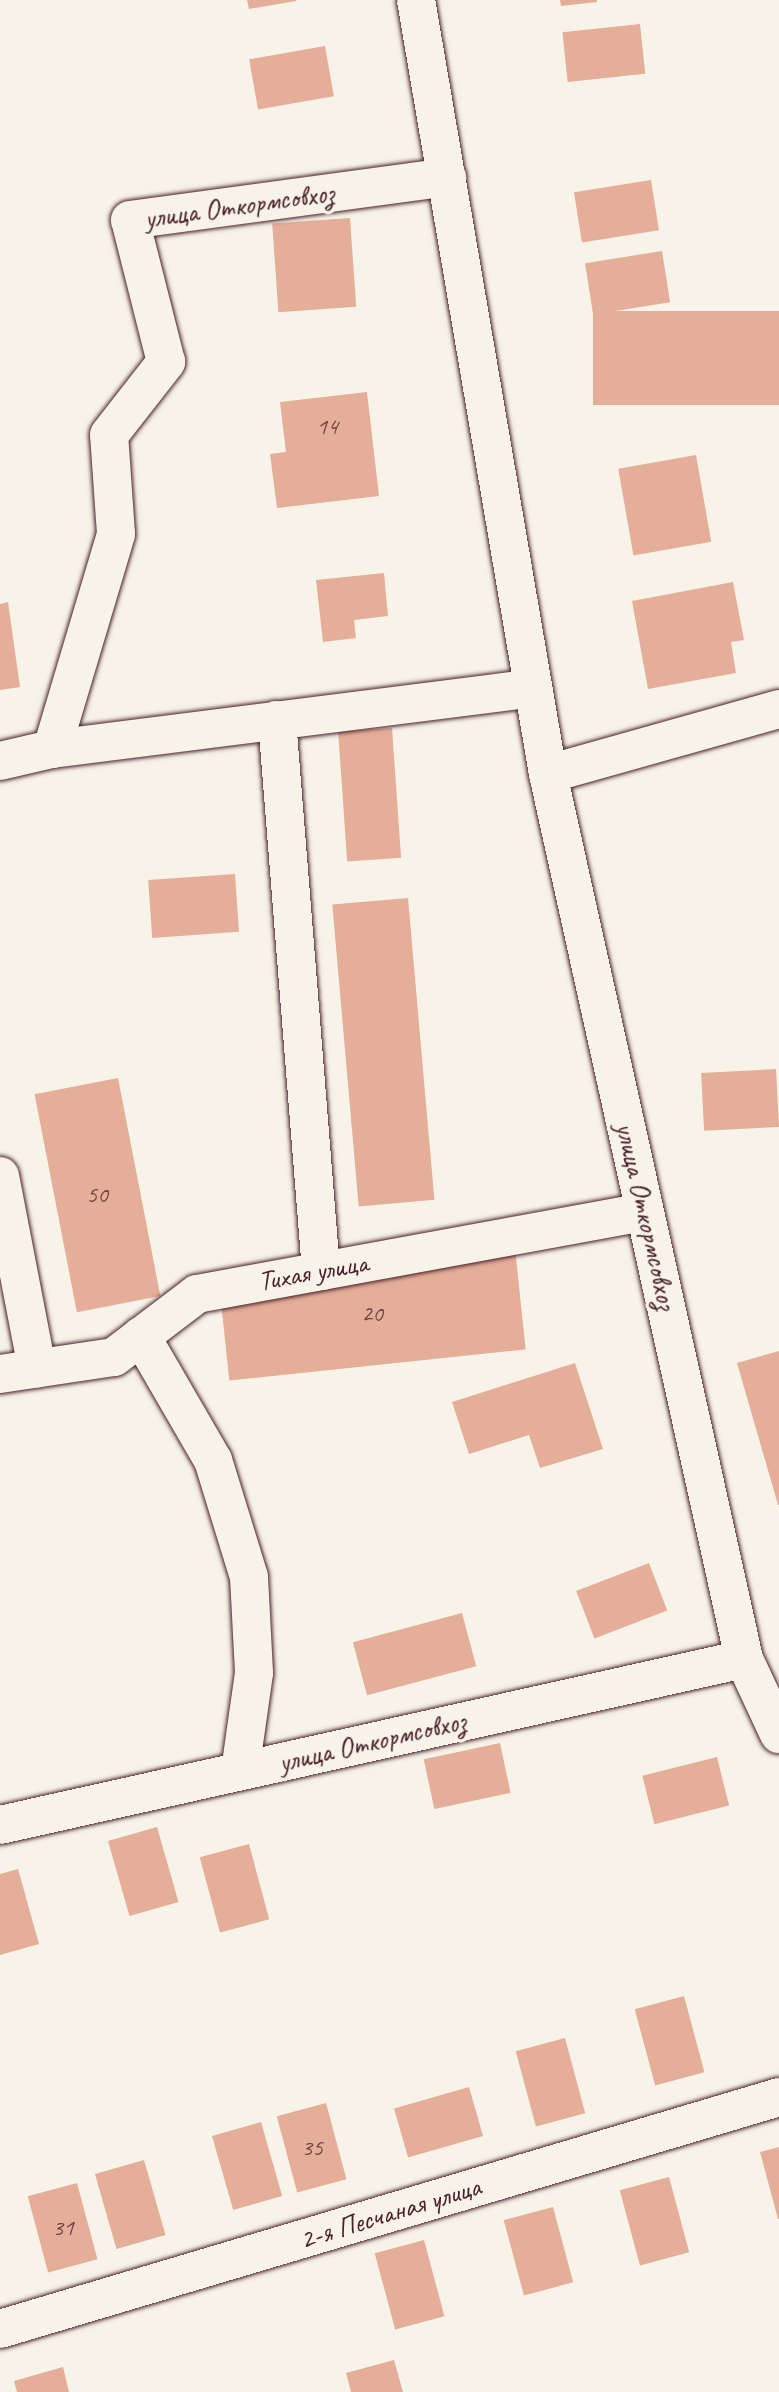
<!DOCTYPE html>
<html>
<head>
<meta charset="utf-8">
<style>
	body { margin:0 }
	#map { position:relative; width:779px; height:2392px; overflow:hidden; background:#f7f3e8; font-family:Caveat,sans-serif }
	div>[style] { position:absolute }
	.building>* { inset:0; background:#e4ae99; transform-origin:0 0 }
	.roads { filter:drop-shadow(0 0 2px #4a1f2b) drop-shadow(0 0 2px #4a1f2b) }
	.minor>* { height:38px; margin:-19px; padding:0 19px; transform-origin:19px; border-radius:19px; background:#f7f3e8 }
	span { translate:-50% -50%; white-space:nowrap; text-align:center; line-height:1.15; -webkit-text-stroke:7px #f7f3e8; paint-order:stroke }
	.number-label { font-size:24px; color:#704346 }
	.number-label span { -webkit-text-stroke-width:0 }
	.street-label { font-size:28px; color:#4a1f2b }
</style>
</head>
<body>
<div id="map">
	<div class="building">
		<i style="clip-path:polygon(247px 0,296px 0,296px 1px,249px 9px)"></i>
		<i style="clip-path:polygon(560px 0,597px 0,597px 2px,561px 6px)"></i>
		<i style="left:640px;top:24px;width:50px;height:78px;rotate:84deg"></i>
		<i style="left:325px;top:46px;width:51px;height:77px;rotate:80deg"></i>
		<i style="left:651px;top:180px;width:51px;height:78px;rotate:81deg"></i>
		<i style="left:350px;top:218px;width:89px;height:78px;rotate:86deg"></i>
		<i style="left:662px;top:251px;width:52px;height:78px;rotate:81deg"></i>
		<i style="left:779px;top:311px;width:94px;height:186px;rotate:90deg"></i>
		<i style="clip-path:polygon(367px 392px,379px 496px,277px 508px,270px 454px,286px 452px,280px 402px)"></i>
		<i style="left:696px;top:455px;width:88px;height:79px;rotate:80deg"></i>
		<i style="clip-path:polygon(384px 573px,388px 616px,354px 620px,356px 638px,323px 642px,316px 580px)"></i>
		<i style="clip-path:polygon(733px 582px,744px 640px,731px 642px,736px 673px,648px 689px,632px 601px)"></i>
		<i style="clip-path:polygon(8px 602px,20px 687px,0 690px,0 604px)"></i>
		<i style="left:392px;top:728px;width:130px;height:54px;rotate:86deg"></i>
		<i style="left:235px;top:874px;width:58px;height:87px;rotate:86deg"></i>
		<i style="left:408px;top:898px;width:303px;height:76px;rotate:85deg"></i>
		<i style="left:776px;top:1069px;width:58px;height:75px;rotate:87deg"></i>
		<i style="left:118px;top:1078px;width:222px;height:85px;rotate:79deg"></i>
		<i style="left:515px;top:1248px;width:102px;height:298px;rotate:84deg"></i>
		<i style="clip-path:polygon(779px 1351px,779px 1505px,778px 1505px,737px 1363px)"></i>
		<i style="clip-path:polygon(575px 1363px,603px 1449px,540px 1468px,529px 1435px,469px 1454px,452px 1402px)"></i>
		<i style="left:649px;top:1563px;width:51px;height:78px;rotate:69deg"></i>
		<i style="left:462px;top:1613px;width:55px;height:113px;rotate:75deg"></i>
		<i style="left:500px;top:1743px;width:51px;height:78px;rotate:78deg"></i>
		<i style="left:717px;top:1757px;width:50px;height:77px;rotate:76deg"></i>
		<i style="left:157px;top:1827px;width:78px;height:51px;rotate:74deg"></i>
		<i style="left:249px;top:1844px;width:78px;height:51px;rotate:75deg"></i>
		<i style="clip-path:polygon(18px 1869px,39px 1944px,0 1955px,0 1874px)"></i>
		<i style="left:684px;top:1996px;width:79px;height:51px;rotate:75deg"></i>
		<i style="left:565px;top:2038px;width:78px;height:51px;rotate:75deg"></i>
		<i style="left:469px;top:2087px;width:51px;height:78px;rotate:74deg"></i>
		<i style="left:326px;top:2103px;width:79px;height:51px;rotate:75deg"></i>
		<i style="left:261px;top:2122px;width:77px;height:51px;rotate:74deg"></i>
		<i style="clip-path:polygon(779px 2147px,779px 2219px,778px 2219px,760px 2152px)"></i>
		<i style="left:144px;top:2160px;width:78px;height:51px;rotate:74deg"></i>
		<i style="left:669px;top:2177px;width:78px;height:51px;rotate:75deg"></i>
		<i style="left:77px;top:2183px;width:79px;height:51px;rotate:75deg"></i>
		<i style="left:553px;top:2207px;width:78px;height:51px;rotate:75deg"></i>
		<i style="left:424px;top:2240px;width:79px;height:51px;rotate:75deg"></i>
		<i style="clip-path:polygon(394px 2360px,403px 2392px,351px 2392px,346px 2373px)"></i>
		<i style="clip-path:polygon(63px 2367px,69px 2392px,17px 2392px,14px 2381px)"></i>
	</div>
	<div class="roads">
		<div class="minor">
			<i style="left:416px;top:0;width:785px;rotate:80.32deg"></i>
			<i style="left:548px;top:774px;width:906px;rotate:77.51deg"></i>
			<i style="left:744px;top:1659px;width:83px;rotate:65deg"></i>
			<i style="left:277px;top:720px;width:553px;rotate:85.43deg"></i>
			<i style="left:52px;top:749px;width:224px;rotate:-73.4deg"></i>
			<i style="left:116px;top:534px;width:99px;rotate:-94deg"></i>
			<i style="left:109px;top:435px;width:93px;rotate:-52deg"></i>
			<i style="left:166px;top:362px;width:146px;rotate:-104.2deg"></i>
			<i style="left:130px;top:220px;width:320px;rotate:-7.7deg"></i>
			<i style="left:0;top:761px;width:53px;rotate:-13deg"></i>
			<i style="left:52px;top:749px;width:485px;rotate:-7.2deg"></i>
			<i style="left:548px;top:774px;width:240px;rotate:-15.7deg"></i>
			<i style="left:0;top:1176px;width:196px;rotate:79.1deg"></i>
			<i style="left:141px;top:1336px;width:143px;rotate:59.9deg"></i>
			<i style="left:213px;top:1460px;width:122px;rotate:72.9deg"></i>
			<i style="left:249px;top:1577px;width:96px;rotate:87deg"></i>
			<i style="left:254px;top:1673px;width:99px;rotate:98.1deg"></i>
			<i style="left:0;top:1374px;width:115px;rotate:-8.5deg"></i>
			<i style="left:114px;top:1357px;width:104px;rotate:-37.2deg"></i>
			<i style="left:197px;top:1294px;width:454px;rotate:-10.4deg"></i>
			<i style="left:0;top:1825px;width:762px;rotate:-12.58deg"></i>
			<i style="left:0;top:2329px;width:813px;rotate:-16.58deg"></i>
		</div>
	</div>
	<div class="number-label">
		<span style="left:327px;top:427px">14</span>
		<span style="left:97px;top:1195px">50</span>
		<span style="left:372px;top:1314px">20</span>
		<span style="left:312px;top:2148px">35</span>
		<span style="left:63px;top:2228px">31</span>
	</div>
	<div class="street-label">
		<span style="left:239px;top:206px;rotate:-8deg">улица Откормсовхоз</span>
		<span style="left:646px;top:1216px;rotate:77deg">улица Откормсовхоз</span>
		<span style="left:313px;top:1272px;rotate:-10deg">Тихая улица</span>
		<span style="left:372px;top:1742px;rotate:-13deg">улица Откормсовхоз</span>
		<span style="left:390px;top:2213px;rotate:-17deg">2-я Песчаная улица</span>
	</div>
</div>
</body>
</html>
